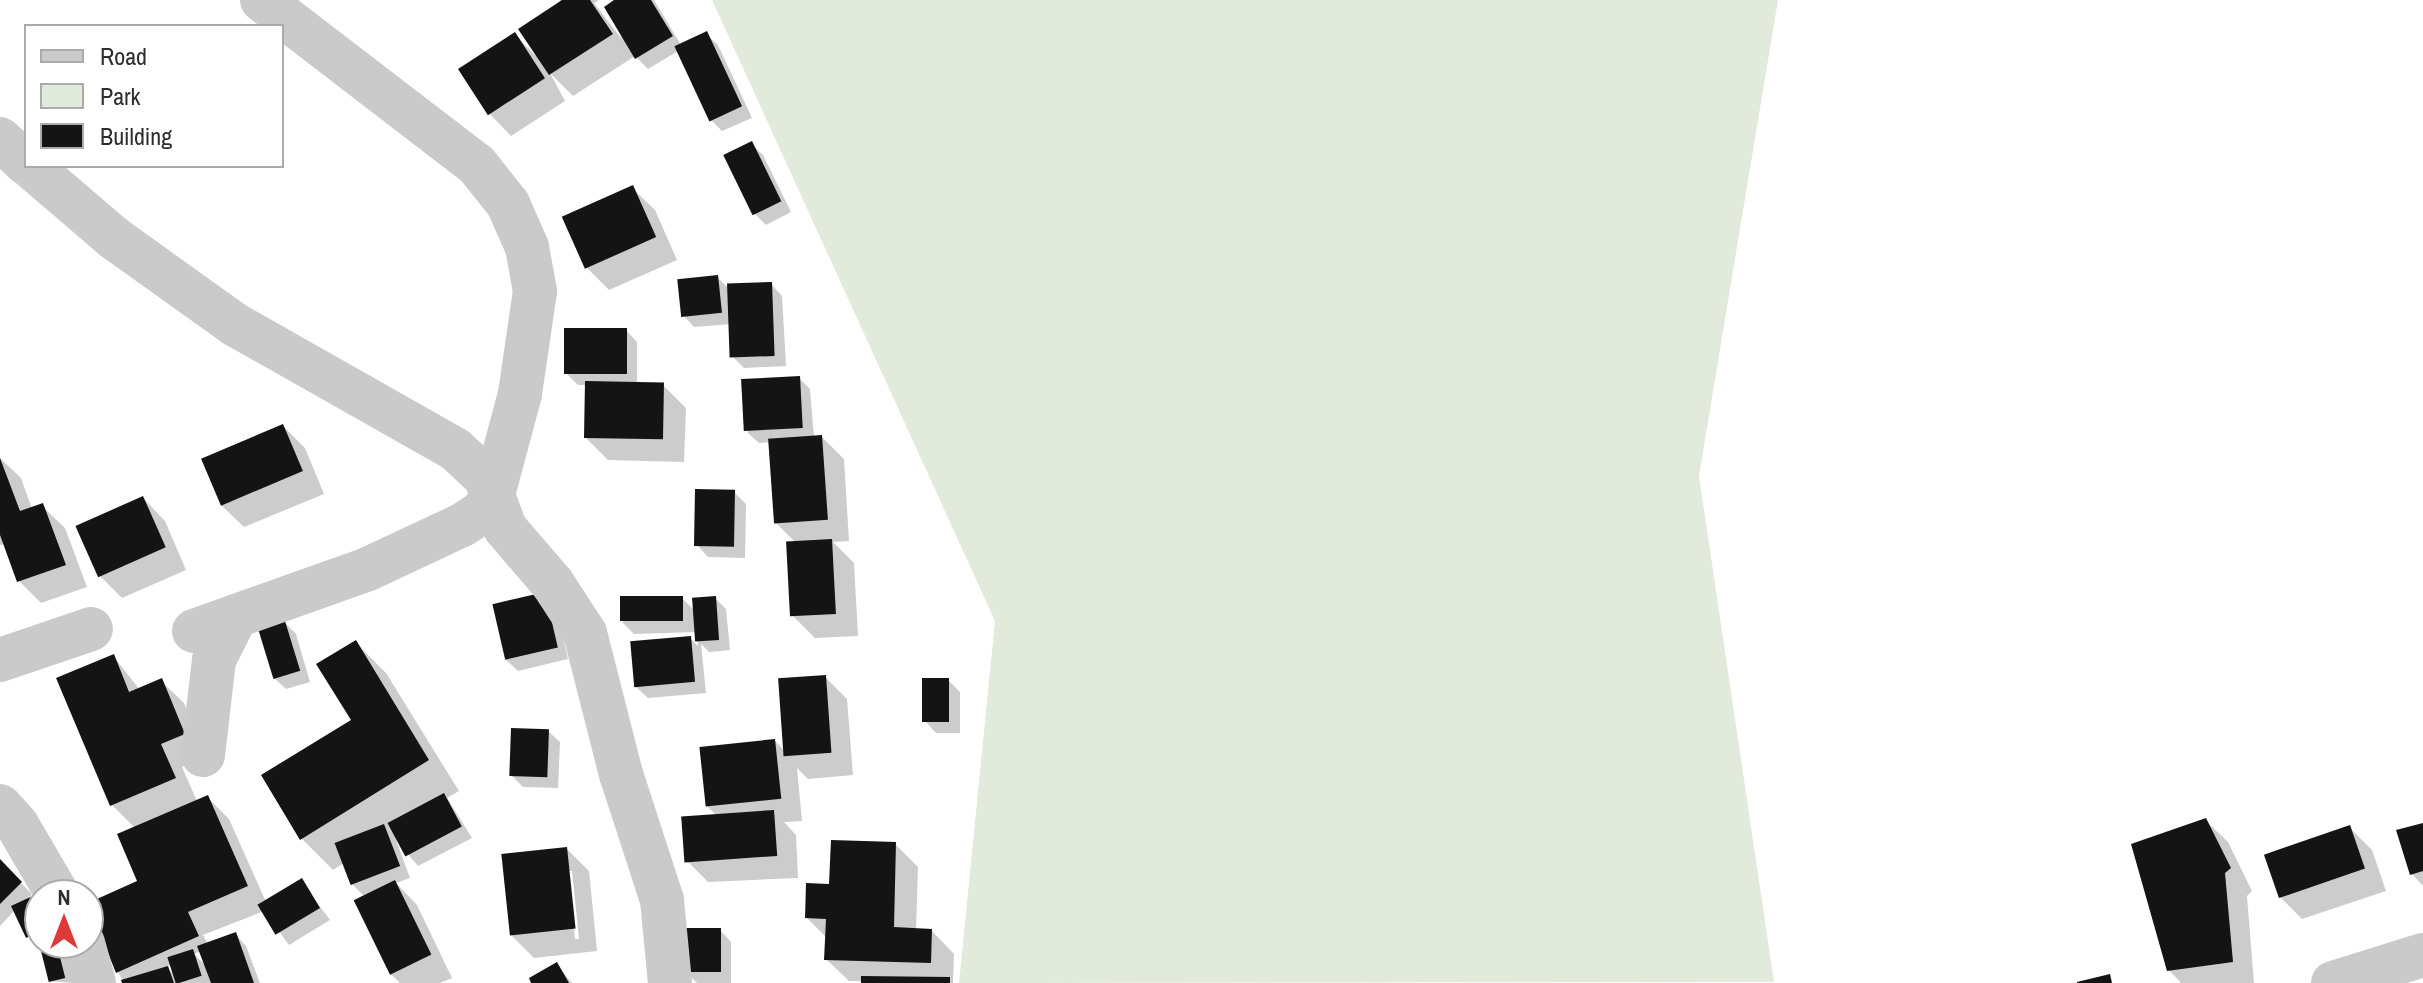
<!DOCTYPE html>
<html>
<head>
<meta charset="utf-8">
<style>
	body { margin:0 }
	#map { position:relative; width:2423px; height:983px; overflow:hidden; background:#fff; font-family:"Archivo Narrow",sans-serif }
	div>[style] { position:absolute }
	.green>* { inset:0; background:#e2eadc }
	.shadow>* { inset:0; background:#0003 }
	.building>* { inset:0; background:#141414; transform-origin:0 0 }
	.minor>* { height:44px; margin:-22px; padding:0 22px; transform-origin:22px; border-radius:22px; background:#cacaca }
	span { translate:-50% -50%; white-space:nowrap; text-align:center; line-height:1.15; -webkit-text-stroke:8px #fff; paint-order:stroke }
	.legend { position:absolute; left:24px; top:24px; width:260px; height:144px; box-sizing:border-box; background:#fff; border:2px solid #ababab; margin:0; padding:10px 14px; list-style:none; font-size:24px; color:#2d2d2d }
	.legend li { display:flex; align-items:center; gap:16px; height:40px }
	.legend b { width:40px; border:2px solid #ababab }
	.north { position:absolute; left:24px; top:879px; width:80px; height:80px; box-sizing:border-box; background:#fff; border:2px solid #ababab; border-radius:50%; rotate:0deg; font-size:22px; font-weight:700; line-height:32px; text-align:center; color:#2d2d2d }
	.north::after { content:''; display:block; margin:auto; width:28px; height:36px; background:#dd3937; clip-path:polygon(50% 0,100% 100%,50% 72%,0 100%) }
</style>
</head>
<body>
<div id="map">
	<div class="green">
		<i style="clip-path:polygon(712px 0,1778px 0,1699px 476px,1774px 982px,959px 983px,995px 621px)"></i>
	</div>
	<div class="shadow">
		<i style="clip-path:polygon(560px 0,599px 0,594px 3px,621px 38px,618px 0,654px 0,681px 45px,706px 34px,718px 45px,752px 118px,722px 131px,711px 120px,678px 51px,648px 69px,635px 56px,573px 96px,550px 73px,565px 101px,511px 136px,489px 113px,515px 35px,536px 56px)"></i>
		<i style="clip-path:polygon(751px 144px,763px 155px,791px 212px,766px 225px,754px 213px)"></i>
		<i style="clip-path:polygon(632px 188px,655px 210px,677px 260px,609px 290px,586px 267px)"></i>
		<i style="clip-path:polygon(717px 277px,727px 287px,771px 284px,782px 296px,786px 366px,744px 368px,733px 357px,731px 324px,694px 327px,683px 315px)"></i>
		<i style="clip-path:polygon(626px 330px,637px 342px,637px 385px,663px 385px,686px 408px,684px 462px,608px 460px,585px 437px,587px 385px,578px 385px,566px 373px)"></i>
		<i style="clip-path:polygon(799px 378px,810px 389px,814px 437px,822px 437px,844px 459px,849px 541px,833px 542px,854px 563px,858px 636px,815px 638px,793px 616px,796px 543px,775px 522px,771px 442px,759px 443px,747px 432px)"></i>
		<i style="clip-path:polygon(283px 426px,305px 448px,324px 494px,244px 527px,221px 505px)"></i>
		<i style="clip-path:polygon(0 458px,21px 478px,32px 509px,42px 506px,65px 528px,87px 587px,41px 603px,19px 581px,5px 544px,0 545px)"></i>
		<i style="clip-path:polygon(734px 492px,746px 504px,745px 558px,708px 557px,697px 545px)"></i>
		<i style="clip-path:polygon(143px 498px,165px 521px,186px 570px,122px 598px,99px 575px)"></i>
		<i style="clip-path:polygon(682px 598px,695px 611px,715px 598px,726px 609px,730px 650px,709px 652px,701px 644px,706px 693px,648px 698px,636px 687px,690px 638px,698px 646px,697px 632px,634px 634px,622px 622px)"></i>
		<i style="clip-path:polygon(556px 606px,568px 659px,518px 671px,506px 660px)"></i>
		<i style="clip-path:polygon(285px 623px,296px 634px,310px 682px,286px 689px,274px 678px)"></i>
		<i style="clip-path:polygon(355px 642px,386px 673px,459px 791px,447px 798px,472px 838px,418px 866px,396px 840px,410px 878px,396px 883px,417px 905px,452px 978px,440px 983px,400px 983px,390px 973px,364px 896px,352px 884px,344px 863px,333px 870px,302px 839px,264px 776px,353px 721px)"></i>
		<i style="clip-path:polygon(evenodd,114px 657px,140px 690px,161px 681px,184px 703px,206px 757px,182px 767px,197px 801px,207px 797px,229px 819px,266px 902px,301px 881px,330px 920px,289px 945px,264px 911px,203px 935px,208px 944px,235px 934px,246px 946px,260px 983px,124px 983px,118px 972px,140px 882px,135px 828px,111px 804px,114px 657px,201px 951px,207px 967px,194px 954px,201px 951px,114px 657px,172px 964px,178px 978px,166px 967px,172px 964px)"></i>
		<i style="clip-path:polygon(825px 677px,847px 699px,853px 775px,808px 779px,797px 768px,802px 821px,784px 822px,796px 835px,798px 878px,708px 882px,686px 860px,717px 816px,706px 805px,775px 741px,785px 751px)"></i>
		<i style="clip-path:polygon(948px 680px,960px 692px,960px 733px,936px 733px,925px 721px)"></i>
		<i style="clip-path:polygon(548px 731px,560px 742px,558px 788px,523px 787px,512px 776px)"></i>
		<i style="clip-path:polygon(2205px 820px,2228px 842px,2252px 891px,2247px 896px,2254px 983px,2181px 983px,2169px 970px)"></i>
		<i style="clip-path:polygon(2423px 825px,2423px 886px,2412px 874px)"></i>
		<i style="clip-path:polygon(2349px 827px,2372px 850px,2386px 891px,2302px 919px,2280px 897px)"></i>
		<i style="clip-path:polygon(895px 844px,918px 867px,916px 931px,932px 931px,954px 954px,953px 983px,849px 981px,826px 959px,827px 938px,807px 918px,831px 886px)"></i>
		<i style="clip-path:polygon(evenodd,567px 849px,589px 871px,597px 951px,534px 958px,512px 936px,567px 849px,568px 871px,572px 871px,579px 939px,575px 939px,568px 871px)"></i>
		<i style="clip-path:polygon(0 862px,32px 894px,25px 901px,40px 897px,40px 943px,49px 943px,39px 948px,15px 910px,0 926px)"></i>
		<i style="clip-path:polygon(720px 930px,731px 942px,731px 983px,697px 983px,686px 972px)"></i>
		<i style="clip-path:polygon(57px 947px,68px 958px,74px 983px,49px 981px)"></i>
		<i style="clip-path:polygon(557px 965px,572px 983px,534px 983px)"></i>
	</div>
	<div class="building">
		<i style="clip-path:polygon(562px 0,590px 0,613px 34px,549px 75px,518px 29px)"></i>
		<i style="clip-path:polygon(614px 0,651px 0,673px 36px,635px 59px,604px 7px)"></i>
		<i style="left:707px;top:31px;width:83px;height:36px;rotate:65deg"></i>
		<i style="left:515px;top:32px;width:55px;height:68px;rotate:57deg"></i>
		<i style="left:752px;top:141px;width:67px;height:32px;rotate:64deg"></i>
		<i style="left:633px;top:185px;width:57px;height:78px;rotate:66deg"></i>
		<i style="left:718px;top:275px;width:38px;height:41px;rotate:84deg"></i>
		<i style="left:772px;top:282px;width:74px;height:45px;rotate:88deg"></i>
		<i style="left:564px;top:328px;width:63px;height:46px"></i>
		<i style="left:800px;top:376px;width:52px;height:59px;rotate:87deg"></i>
		<i style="left:585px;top:381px;width:79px;height:57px;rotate:1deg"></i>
		<i style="left:283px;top:424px;width:51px;height:89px;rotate:67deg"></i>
		<i style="left:822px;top:435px;width:85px;height:54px;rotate:86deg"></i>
		<i style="clip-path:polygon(0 458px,20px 511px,43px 503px,66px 565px,17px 582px,0 535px)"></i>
		<i style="left:695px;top:489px;width:40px;height:57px;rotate:1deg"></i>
		<i style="left:143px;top:496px;width:56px;height:74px;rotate:66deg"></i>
		<i style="left:832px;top:539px;width:75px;height:46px;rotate:87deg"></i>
		<i style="left:545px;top:592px;width:57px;height:54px;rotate:77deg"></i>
		<i style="left:683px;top:596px;width:25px;height:63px;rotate:90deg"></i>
		<i style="left:716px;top:596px;width:44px;height:24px;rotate:86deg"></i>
		<i style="left:285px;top:621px;width:52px;height:28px;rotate:73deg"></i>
		<i style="left:691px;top:636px;width:46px;height:61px;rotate:85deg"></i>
		<i style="clip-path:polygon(356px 640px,429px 760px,300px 840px,261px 775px,351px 720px,316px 664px)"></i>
		<i style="clip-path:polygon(114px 654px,129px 692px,162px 678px,185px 734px,161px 744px,176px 778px,110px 806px,56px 678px)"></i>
		<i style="left:826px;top:675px;width:78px;height:48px;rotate:86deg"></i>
		<i style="left:922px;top:678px;width:27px;height:44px"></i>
		<i style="left:511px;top:728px;width:38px;height:48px;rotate:2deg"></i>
		<i style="left:775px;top:739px;width:60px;height:76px;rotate:84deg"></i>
		<i style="left:444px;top:793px;width:38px;height:64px;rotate:62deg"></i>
		<i style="clip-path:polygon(208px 795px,248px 886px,188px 912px,199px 936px,116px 973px,88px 903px,137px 881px,117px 834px)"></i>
		<i style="left:774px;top:810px;width:46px;height:93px;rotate:86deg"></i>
		<i style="clip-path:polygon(2206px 818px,2231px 868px,2225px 873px,2233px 962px,2167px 971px,2131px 844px)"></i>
		<i style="clip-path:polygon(2423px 823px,2423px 871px,2410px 875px,2396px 830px)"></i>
		<i style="left:384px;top:824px;width:45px;height:53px;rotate:69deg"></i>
		<i style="left:2350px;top:825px;width:46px;height:91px;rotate:71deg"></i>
		<i style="clip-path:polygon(831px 840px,896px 842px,894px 927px,932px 929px,931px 963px,824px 960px,826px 919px,805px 918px,806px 883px,829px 884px)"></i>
		<i style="left:567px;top:847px;width:82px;height:66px;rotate:84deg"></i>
		<i style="clip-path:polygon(0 859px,22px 882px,0 904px)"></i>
		<i style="left:302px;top:878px;width:35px;height:52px;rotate:59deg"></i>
		<i style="left:395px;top:880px;width:83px;height:46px;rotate:64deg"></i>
		<i style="clip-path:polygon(39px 893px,40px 931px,26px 938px,11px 906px)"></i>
		<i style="left:684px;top:928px;width:37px;height:44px"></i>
		<i style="clip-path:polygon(236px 932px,254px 983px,211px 983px,197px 946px)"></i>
		<i style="left:57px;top:945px;width:34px;height:17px;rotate:76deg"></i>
		<i style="left:193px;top:949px;width:28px;height:27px;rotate:72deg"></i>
		<i style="clip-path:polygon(557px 962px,569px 983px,531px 983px,529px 978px)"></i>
		<i style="clip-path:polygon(168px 966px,174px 983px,122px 983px,121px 980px)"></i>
		<i style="clip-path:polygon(2110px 974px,2112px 983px,2077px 983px,2077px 982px)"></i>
		<i style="clip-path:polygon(861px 976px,950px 977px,950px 983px,861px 983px)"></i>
	</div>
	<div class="minor">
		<i style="left:262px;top:0;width:271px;rotate:37.5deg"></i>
		<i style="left:477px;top:165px;width:50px;rotate:51.5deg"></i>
		<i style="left:508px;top:204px;width:47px;rotate:66.2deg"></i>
		<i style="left:527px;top:247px;width:45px;rotate:79.7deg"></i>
		<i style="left:535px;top:291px;width:104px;rotate:98.3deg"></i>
		<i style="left:520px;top:394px;width:105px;rotate:105deg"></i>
		<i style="left:0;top:139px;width:35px;rotate:43deg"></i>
		<i style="left:30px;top:166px;width:111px;rotate:40.6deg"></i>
		<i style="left:114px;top:238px;width:148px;rotate:35.6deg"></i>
		<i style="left:234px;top:324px;width:254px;rotate:29.5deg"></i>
		<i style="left:455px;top:449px;width:41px;rotate:43deg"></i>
		<i style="left:485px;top:477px;width:20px;rotate:66deg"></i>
		<i style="left:194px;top:631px;width:185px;rotate:-19.6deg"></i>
		<i style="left:368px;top:569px;width:104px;rotate:-25.1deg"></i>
		<i style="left:462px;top:525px;width:24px;rotate:-33deg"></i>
		<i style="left:482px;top:512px;width:20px;rotate:-57deg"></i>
		<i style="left:493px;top:495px;width:35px;rotate:70deg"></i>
		<i style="left:505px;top:528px;width:74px;rotate:49.4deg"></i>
		<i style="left:553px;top:584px;width:59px;rotate:56.9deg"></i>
		<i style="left:585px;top:633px;width:146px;rotate:75.7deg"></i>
		<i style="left:621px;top:774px;width:133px;rotate:72deg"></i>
		<i style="left:662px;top:900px;width:83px;rotate:84.5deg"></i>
		<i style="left:0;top:660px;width:96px;rotate:-18.8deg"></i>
		<i style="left:203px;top:755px;width:96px;rotate:-83.4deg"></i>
		<i style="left:214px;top:660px;width:49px;rotate:-63.4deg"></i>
		<i style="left:0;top:806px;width:25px;rotate:48deg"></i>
		<i style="left:17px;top:825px;width:81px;rotate:59.6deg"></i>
		<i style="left:83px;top:943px;width:41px;rotate:74.6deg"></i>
		<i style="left:2333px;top:983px;width:94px;rotate:-17.3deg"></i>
	</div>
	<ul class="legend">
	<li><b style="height:10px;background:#cacaca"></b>Road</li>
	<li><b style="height:22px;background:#e2eadc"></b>Park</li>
	<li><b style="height:22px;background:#141414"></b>Building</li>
	</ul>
	<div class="north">N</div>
</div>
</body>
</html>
